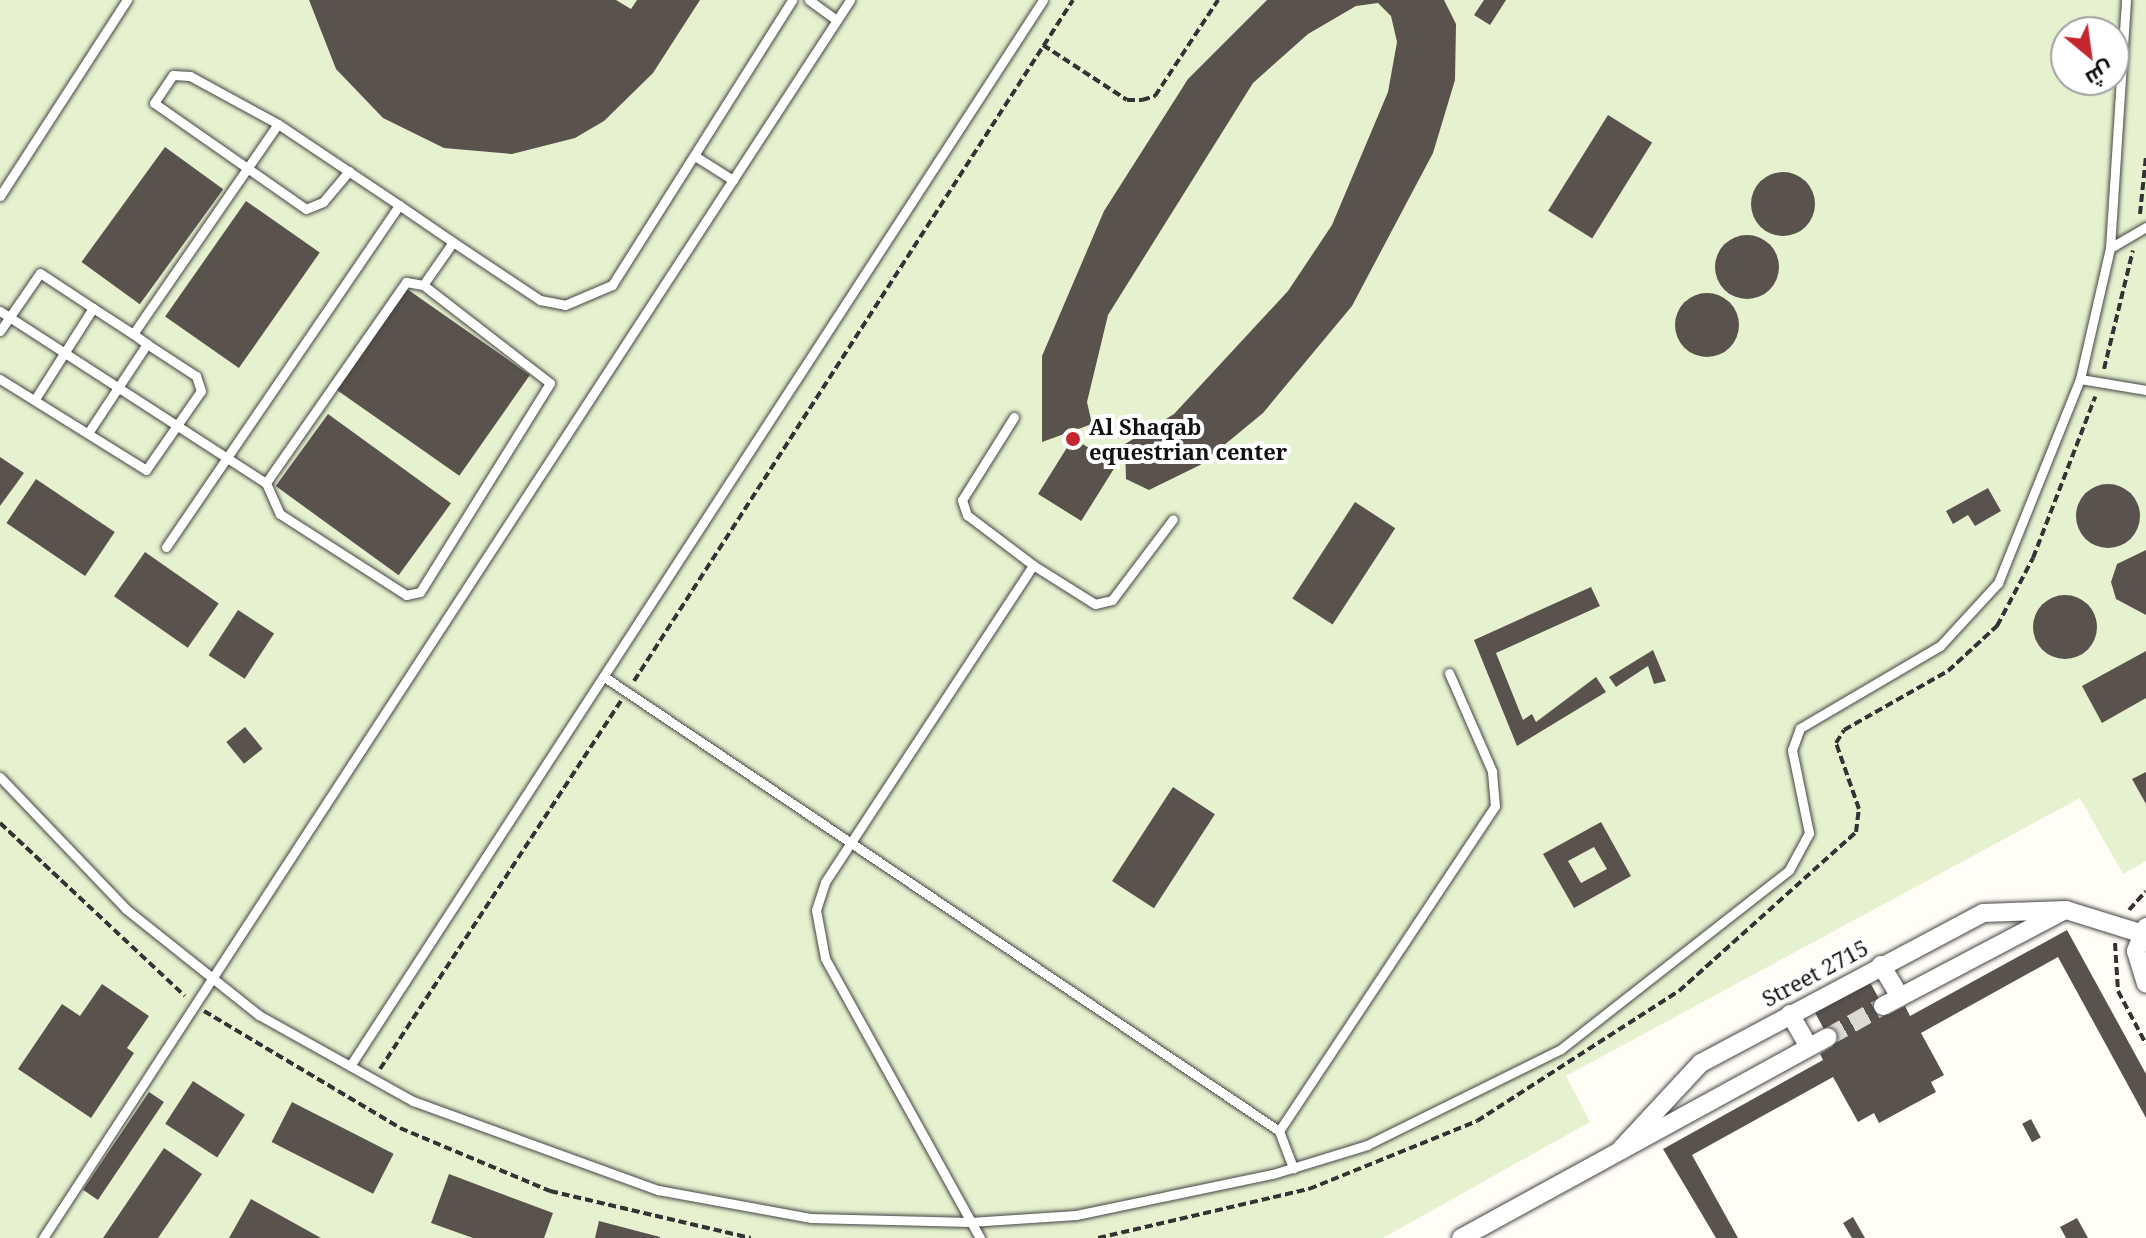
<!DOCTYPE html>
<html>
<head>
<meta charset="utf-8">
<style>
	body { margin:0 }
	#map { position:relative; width:2146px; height:1238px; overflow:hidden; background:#fffdf5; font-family:"Noto Serif",Cairo,serif }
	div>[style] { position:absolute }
	.pitch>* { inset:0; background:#e6f2cf }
	.building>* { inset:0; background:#5a524d; transform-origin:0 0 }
	.round { border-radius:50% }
	.street-tunnel>* { height:18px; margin-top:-9px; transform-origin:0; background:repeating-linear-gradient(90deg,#dbdad3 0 18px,transparent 0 27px) }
	.path>* { height:4px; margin-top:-2px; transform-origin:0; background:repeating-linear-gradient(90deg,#333 0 8px,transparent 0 12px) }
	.roads { filter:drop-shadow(0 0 2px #444) drop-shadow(0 0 2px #444) }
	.lane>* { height:9px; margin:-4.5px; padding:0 4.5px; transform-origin:4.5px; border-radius:4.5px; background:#fff }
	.street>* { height:18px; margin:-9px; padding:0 9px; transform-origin:9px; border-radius:9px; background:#fff }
	.dots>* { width:22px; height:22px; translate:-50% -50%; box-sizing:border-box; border:4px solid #fff; border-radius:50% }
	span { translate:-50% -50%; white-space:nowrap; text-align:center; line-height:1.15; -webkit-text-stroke:8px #fff; paint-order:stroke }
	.poi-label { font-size:22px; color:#111; font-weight:700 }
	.left { translate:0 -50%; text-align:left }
	.street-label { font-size:22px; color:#111 }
	.north { position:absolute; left:2050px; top:16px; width:80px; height:80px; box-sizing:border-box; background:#fff; border:2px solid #a0a0a0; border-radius:50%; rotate:151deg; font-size:22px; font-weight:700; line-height:32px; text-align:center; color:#111 }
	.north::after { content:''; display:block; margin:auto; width:28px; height:36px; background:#c4262e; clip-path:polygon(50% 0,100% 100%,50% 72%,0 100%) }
</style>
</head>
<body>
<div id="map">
	<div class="pitch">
		<i style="clip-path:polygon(evenodd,0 0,2146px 0,2146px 861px,2123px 874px,2080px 798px,1566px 1076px,1590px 1122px,1383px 1238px,0 1238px,0 0,2066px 32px,2114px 32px,2114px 80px,2066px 80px,2066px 32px)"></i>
	</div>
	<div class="building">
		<i style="clip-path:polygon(309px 0,616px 0,631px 9px,637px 0,700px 0,653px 73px,604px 121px,575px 138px,512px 154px,444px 148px,383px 118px,336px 69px)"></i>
		<i style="clip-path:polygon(1267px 0,1444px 0,1456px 24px,1455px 80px,1433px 153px,1352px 306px,1263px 413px,1200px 465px,1149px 490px,1126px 479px,1125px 444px,1174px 414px,1288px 291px,1332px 225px,1388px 92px,1397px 42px,1391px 16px,1378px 3px,1356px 6px,1308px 34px,1253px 83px,1108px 315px,1087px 402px,1092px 424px,1042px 442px,1042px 356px,1104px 211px,1188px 79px)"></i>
		<i style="clip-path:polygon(1484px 0,1506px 0,1490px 25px,1474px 15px)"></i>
		<i style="left:1608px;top:115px;width:52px;height:113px;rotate:32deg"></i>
		<i style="left:165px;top:147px;width:72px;height:142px;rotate:36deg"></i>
		<i class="round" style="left:1751px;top:172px;width:64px;height:64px"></i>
		<i style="left:246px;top:201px;width:90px;height:141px;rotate:35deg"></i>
		<i class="round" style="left:1715px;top:235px;width:64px;height:64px"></i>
		<i style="left:407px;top:289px;width:150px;height:123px;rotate:35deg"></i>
		<i class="round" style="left:1675px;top:293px;width:64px;height:64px"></i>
		<i style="left:328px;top:414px;width:152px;height:89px;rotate:36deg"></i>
		<i style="left:1073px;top:438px;width:51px;height:66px;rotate:32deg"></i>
		<i style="clip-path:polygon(0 457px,24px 473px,0 506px)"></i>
		<i style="left:36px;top:479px;width:95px;height:53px;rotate:34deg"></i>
		<i class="round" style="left:2076px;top:484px;width:64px;height:64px"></i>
		<i style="clip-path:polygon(1988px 488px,2001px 511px,1975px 526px,1968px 515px,1953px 524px,1946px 511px)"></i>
		<i style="left:1355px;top:502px;width:48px;height:115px;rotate:33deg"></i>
		<i style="clip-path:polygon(2146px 550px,2146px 615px,2116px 599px,2111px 582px,2117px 564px)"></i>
		<i style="left:145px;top:552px;width:90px;height:54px;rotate:35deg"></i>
		<i style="clip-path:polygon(1591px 587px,1600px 606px,1496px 653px,1523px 720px,1532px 714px,1536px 722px,1596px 677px,1606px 692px,1517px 746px,1474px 640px)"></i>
		<i class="round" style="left:2033px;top:595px;width:64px;height:64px"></i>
		<i style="left:238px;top:610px;width:43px;height:54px;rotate:33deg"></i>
		<i style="clip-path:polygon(1653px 650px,1666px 681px,1654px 684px,1648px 666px,1616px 687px,1609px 677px)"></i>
		<i style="clip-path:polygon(2146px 651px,2146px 698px,2102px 723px,2082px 686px)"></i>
		<i style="left:245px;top:727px;width:28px;height:24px;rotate:51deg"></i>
		<i style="clip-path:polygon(2146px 772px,2146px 804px,2132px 779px)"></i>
		<i style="left:1173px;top:787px;width:50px;height:112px;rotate:33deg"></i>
		<i style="clip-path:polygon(evenodd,1601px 822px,1631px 876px,1574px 908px,1543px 854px,1601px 822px,1594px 847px,1607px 869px,1581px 883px,1568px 861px,1594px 847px)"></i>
		<i style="clip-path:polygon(2067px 930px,2146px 1074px,2146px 1118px,2058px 957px,1921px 1033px,1944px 1075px,1931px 1082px,1936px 1092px,1879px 1123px,1874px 1113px,1858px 1122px,1833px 1077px,1692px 1155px,1738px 1238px,1716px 1238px,1663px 1149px,1823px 1060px,1820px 1054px,1833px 1046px,1812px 1007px,1867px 977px,1888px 1015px,1905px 1006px,1910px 1016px)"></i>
		<i style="clip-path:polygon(102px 984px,149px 1016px,127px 1048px,134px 1053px,91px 1118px,18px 1069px,62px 1004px,80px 1016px)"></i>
		<i style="left:193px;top:1081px;width:62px;height:51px;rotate:33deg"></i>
		<i style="left:149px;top:1092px;width:18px;height:118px;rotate:34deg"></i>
		<i style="left:292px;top:1102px;width:114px;height:45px;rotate:27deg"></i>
		<i style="left:2031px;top:1119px;width:21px;height:10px;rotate:62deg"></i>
		<i style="clip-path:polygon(164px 1148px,202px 1174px,158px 1238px,103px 1238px)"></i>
		<i style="clip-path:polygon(449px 1174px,553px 1213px,544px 1238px,473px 1238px,431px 1223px)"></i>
		<i style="clip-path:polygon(251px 1199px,321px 1238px,229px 1238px)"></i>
		<i style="clip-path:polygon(1853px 1217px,1865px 1238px,1852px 1238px,1843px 1223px)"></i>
		<i style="clip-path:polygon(2077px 1218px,2088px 1238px,2066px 1238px,2060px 1227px)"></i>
		<i style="clip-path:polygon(599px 1221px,660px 1237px,660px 1238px,595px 1238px)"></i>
	</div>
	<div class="street-tunnel">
		<i style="left:1828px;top:1037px;width:63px;rotate:-29.4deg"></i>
	</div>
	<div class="path">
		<i style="left:1043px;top:45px;width:100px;rotate:33.2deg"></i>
		<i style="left:1127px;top:100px;width:15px"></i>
		<i style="left:1142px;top:100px;width:14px;rotate:-17deg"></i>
		<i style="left:1155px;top:96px;width:115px;rotate:-56.7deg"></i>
		<i style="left:2140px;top:214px;width:58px;rotate:-84.1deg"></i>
		<i style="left:2104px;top:369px;width:122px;rotate:-76.3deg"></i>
		<i style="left:634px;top:681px;width:810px;rotate:-57.19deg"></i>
		<i style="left:0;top:823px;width:253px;rotate:43.1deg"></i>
		<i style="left:2129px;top:910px;width:25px;rotate:-48deg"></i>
		<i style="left:2115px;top:943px;width:48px;rotate:86.4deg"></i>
		<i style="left:2118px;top:991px;width:60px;rotate:62.2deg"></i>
		<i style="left:204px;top:1011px;width:228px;rotate:30.8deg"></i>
		<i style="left:400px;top:1128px;width:163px;rotate:22.8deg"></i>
		<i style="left:550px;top:1191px;width:206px;rotate:13.2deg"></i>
		<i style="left:380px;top:1069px;width:440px;rotate:-56.8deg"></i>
		<i style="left:1098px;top:1238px;width:217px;rotate:-13.1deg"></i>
		<i style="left:1309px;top:1189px;width:181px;rotate:-22deg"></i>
		<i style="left:1477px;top:1121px;width:240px;rotate:-32.8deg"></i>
		<i style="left:1679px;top:991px;width:238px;rotate:-41.9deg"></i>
		<i style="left:1856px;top:832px;width:23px;rotate:-83deg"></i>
		<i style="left:1859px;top:809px;width:70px;rotate:-109.2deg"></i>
		<i style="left:1836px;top:743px;width:15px;rotate:-58deg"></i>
		<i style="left:1844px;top:730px;width:120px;rotate:-29.6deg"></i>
		<i style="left:1948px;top:671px;width:67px;rotate:-42.6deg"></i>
		<i style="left:1997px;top:626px;width:77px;rotate:-62.1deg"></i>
		<i style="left:2033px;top:558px;width:173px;rotate:-68.9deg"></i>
	</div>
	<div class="roads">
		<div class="lane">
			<i style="left:809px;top:0;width:34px;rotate:36deg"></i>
			<i style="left:695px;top:156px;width:45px;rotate:32.3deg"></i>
			<i style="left:349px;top:171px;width:40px;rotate:130deg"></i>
			<i style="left:323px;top:202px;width:18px;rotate:158deg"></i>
			<i style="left:306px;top:209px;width:185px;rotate:-145.1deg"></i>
			<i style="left:154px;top:103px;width:34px;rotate:-56deg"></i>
			<i style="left:173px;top:75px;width:17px;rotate:3deg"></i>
			<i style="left:190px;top:76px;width:100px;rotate:28.6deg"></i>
			<i style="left:278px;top:124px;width:146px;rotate:33.8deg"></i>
			<i style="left:399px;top:205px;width:65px;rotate:34.4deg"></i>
			<i style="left:0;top:196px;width:234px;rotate:-57.1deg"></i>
			<i style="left:2110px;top:248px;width:249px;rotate:-86.3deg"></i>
			<i style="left:423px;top:285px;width:52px;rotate:-55.1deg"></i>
			<i style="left:453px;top:242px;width:105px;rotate:33.7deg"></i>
			<i style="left:540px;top:300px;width:25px;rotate:11deg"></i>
			<i style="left:565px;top:305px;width:51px;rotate:-23.1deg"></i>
			<i style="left:612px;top:285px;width:337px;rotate:-57.7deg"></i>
			<i style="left:93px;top:308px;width:48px;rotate:33deg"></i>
			<i style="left:0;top:311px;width:317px;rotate:32.9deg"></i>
			<i style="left:266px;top:483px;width:34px;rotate:66deg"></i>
			<i style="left:280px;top:514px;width:150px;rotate:32.7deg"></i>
			<i style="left:406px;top:595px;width:14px;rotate:-12deg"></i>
			<i style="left:420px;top:592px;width:246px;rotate:-58.1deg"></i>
			<i style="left:550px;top:383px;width:160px;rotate:-142.3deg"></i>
			<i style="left:423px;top:285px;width:17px;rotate:-170deg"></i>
			<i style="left:406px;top:282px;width:245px;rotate:124.9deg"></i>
			<i style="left:0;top:331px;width:70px;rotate:-55.4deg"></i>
			<i style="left:40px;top:273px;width:64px;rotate:33.4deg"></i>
			<i style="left:93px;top:308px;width:108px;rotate:122.5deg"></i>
			<i style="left:0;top:379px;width:172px;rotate:31.9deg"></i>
			<i style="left:146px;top:470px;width:96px;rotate:-55.2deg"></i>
			<i style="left:201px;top:391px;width:16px;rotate:-108deg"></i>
			<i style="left:196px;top:376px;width:59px;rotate:-146.9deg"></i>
			<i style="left:2080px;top:379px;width:67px;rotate:9.5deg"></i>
			<i style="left:1014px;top:417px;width:98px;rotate:122.1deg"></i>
			<i style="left:962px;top:500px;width:16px;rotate:72deg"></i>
			<i style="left:967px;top:515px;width:83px;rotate:37.1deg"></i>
			<i style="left:1033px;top:565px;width:73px;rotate:32.2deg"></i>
			<i style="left:1095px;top:604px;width:17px;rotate:-13deg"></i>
			<i style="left:1112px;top:600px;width:101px;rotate:-53deg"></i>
			<i style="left:88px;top:433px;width:107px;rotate:-56.5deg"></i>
			<i style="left:147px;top:344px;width:17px;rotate:-144deg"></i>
			<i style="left:133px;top:334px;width:255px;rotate:-55.4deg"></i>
			<i style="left:166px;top:547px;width:414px;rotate:-55.7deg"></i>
			<i style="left:606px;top:678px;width:811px;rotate:33.94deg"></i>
			<i style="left:1279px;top:1131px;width:40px;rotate:69deg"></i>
			<i style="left:0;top:777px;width:182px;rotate:46.3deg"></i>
			<i style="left:126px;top:909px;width:170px;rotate:38.6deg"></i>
			<i style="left:259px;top:1015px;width:176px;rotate:29.2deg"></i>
			<i style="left:413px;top:1101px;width:261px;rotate:20deg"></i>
			<i style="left:658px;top:1190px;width:156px;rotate:10.4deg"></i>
			<i style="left:811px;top:1218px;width:159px;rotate:1.4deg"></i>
			<i style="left:970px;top:1222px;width:106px;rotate:-3.8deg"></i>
			<i style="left:1076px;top:1215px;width:201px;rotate:-11.8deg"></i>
			<i style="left:1273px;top:1174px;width:98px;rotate:-17.1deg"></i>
			<i style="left:1367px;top:1145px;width:216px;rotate:-26.3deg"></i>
			<i style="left:1561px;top:1049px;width:290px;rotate:-38.1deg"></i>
			<i style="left:1789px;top:870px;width:42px;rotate:-61.6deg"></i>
			<i style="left:1809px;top:833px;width:85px;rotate:-101.6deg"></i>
			<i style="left:1792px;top:750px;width:23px;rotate:-70deg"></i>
			<i style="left:1800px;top:728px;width:162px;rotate:-30.4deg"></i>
			<i style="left:1940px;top:646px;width:86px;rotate:-47.4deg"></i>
			<i style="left:1998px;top:583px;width:220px;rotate:-68.1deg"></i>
			<i style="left:2080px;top:379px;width:134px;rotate:-77.1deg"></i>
			<i style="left:2110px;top:248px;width:42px;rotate:-30.3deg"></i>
			<i style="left:350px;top:1066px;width:1271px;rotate:-56.97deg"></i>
			<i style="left:1279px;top:1131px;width:390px;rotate:-56.4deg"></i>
			<i style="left:1495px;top:806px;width:35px;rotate:-95deg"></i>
			<i style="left:1492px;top:771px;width:107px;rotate:-113.7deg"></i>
			<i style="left:43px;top:1238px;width:1478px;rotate:-56.9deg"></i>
			<i style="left:980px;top:1238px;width:320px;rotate:-119deg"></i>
			<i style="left:825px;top:958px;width:49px;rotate:-100.6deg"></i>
			<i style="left:816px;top:910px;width:29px;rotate:-72deg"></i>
			<i style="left:825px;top:882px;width:379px;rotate:-56.7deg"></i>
		</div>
		<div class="street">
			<i style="left:2146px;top:927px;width:26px;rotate:113deg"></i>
			<i style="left:2136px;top:951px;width:34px;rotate:73deg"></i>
			<i style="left:1881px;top:965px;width:37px;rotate:59deg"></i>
			<i style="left:1883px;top:1006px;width:204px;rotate:-27.8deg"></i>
			<i style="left:1790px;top:1014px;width:38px;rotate:60deg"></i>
			<i style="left:1621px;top:1149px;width:117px;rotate:-47.1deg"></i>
			<i style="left:1701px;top:1063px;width:319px;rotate:-28deg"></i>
			<i style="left:1983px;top:913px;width:83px;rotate:-2.1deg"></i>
			<i style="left:2066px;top:910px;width:77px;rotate:17.3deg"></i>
			<i style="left:1461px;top:1238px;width:418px;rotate:-28.7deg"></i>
		</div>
	</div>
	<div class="dots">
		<i style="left:1073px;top:439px;background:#c4262e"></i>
	</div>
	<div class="poi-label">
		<span class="left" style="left:1089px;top:439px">Al Shaqab<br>equestrian center</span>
	</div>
	<div class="street-label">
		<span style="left:1815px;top:973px;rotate:-28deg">Street 2715</span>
	</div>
	<div class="north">ش</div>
</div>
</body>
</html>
